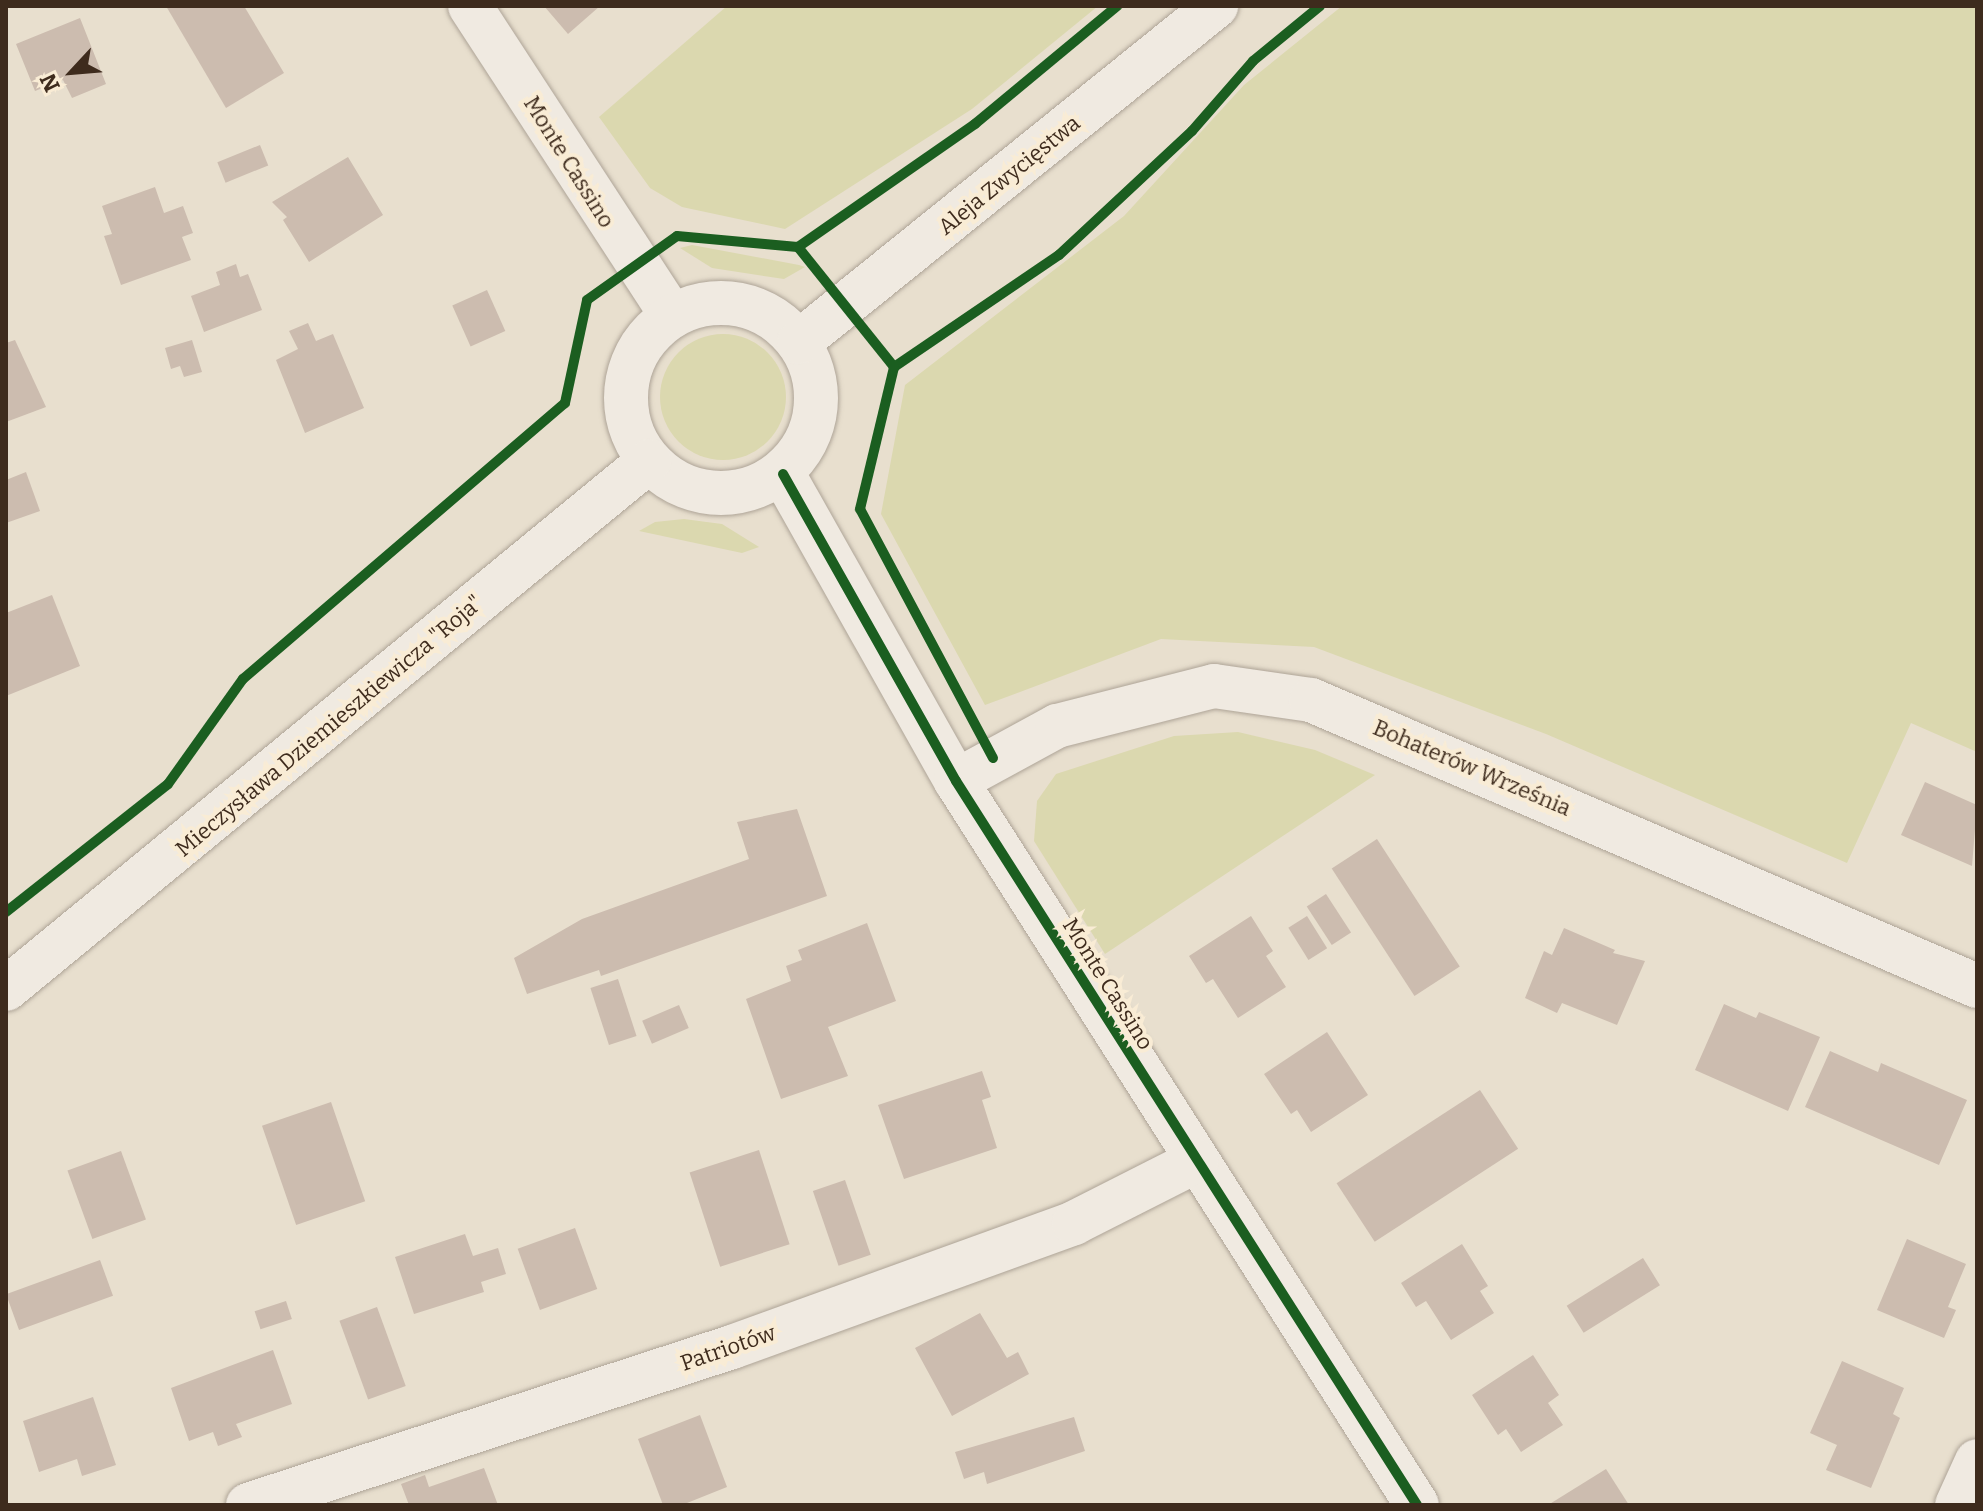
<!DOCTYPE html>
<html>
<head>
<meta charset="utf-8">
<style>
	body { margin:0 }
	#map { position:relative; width:1983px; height:1511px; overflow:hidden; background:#e8dfce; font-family:Bitter,serif }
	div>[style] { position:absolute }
	.green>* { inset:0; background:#dbd8af }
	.round { border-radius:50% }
	.building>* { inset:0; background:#ccbcaf; transform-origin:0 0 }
	.roads { filter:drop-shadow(0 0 2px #aea497) drop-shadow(0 0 2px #aea497) }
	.minor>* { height:44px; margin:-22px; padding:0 22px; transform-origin:22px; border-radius:22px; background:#f0eae1 }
	.secondary>* { height:44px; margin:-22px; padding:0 22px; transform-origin:22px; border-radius:22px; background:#f0eae1 }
	.secondary>.ring { margin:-22px; padding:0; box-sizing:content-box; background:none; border:44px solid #f0eae1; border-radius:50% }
	.cycleway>* { height:10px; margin:-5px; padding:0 5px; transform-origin:5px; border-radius:5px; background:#1b5e20 }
	span { translate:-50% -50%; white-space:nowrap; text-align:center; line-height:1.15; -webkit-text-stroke:8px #f9ecd5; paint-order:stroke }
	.street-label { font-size:22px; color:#3e2b1d }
	.frame { position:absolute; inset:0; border:8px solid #3e2b1d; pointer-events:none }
	.north { position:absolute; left:32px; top:32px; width:80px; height:80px; -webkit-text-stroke:6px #f9ecd5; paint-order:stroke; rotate:244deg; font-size:22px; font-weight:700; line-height:32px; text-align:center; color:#3e2b1d }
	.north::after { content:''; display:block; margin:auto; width:28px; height:36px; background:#3e2b1d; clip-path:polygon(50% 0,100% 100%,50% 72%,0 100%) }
</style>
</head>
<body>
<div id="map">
	<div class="green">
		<i style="clip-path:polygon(727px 6px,1098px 6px,972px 109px,785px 229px,682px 207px,650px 188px,599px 117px)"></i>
		<i style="clip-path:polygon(1342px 6px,1977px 6px,1977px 752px,1911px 723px,1847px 863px,1546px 734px,1314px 647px,1161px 639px,985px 705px,881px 514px,905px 385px,1124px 216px,1244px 85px)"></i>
		<i style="clip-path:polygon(692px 245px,799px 265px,805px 267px,784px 279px,712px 268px,680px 248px)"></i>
		<i class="round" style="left:660px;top:334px;width:126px;height:126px"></i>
		<i style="clip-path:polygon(684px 519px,722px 524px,759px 547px,742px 553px,639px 531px,655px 522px)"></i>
		<i style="clip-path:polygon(1238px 732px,1315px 750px,1375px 775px,1105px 954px,1034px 841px,1037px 801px,1056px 774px,1174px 736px)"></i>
	</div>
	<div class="building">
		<i style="clip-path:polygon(166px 6px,244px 6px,284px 73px,226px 108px)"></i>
		<i style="clip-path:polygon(544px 6px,600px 6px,568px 34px)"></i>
		<i style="clip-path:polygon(80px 18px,106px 84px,72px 98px,63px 80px,35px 91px,16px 44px)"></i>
		<i style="left:260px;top:145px;width:22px;height:46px;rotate:68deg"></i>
		<i style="clip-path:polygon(348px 157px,383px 215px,309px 262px,283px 220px,287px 217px,272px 202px)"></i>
		<i style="clip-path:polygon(155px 187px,164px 213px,183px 206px,193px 233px,182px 237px,191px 260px,121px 285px,104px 236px,112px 234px,102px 206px)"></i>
		<i style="clip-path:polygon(236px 264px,240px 277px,248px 274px,262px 310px,204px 332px,191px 296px,220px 285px,216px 272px)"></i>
		<i style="left:487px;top:290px;width:45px;height:38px;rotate:66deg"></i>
		<i style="clip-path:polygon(308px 323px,316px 341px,333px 334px,364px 408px,305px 433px,276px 360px,298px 349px,289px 331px)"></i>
		<i style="clip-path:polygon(15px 340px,46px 407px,6px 422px,6px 343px)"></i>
		<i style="clip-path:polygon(192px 340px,202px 372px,184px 377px,180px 366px,171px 369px,165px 348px)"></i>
		<i style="clip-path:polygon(26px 472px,40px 511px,6px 523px,6px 480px)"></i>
		<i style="clip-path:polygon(52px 595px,80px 666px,6px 696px,6px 613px)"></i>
		<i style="clip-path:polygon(1925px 782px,1977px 805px,1972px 866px,1901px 835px)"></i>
		<i style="clip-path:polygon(797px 809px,827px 896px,601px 976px,599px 970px,527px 994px,514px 958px,582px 919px,749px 859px,737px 822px)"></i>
		<i style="left:1377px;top:839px;width:152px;height:54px;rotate:57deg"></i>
		<i style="left:1326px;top:894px;width:46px;height:23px;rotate:57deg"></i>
		<i style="clip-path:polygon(1251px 916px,1273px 951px,1266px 956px,1286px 987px,1238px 1018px,1213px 979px,1206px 983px,1189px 956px)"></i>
		<i style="left:1307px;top:916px;width:38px;height:22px;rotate:58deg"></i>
		<i style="clip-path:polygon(867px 923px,896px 1001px,828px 1027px,848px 1076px,781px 1099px,746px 999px,791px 981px,786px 966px,802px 960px,798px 950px)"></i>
		<i style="clip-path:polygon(1564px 928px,1615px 950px,1613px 953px,1645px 961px,1617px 1025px,1562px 1003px,1557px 1013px,1525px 998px,1544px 951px,1552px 955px)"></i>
		<i style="left:618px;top:979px;width:60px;height:29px;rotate:72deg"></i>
		<i style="clip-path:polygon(1724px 1004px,1756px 1018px,1759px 1012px,1820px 1037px,1788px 1111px,1695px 1070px)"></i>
		<i style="left:679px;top:1005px;width:25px;height:40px;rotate:67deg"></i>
		<i style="clip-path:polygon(1327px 1032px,1368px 1095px,1311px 1132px,1297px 1110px,1291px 1114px,1264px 1074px)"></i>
		<i style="clip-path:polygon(1830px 1051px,1878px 1072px,1881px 1063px,1967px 1100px,1939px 1165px,1805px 1107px)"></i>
		<i style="clip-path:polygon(982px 1071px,991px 1097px,982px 1100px,997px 1148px,904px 1179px,878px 1105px)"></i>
		<i style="left:1480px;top:1090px;width:70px;height:171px;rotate:57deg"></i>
		<i style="left:331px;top:1102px;width:105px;height:73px;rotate:71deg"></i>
		<i style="left:759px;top:1150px;width:99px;height:73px;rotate:72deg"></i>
		<i style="left:121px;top:1151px;width:73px;height:57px;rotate:70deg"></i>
		<i style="left:845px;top:1180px;width:79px;height:34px;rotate:71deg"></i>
		<i style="left:575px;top:1228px;width:65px;height:61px;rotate:70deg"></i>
		<i style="clip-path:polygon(465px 1234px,473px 1256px,498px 1248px,506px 1274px,481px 1282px,484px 1292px,414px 1314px,395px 1257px)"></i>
		<i style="clip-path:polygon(1907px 1239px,1966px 1264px,1948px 1307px,1956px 1310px,1944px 1338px,1877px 1310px)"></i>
		<i style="clip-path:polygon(1462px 1244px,1488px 1286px,1480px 1291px,1494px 1313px,1451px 1340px,1426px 1301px,1416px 1307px,1401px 1283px)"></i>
		<i style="left:1643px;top:1258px;width:32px;height:90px;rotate:58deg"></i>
		<i style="left:100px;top:1260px;width:38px;height:100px;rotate:70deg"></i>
		<i style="left:286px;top:1301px;width:19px;height:33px;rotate:72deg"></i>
		<i style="left:377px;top:1307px;width:84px;height:40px;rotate:70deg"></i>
		<i style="clip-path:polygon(980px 1313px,1007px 1358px,1018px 1352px,1029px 1374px,952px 1416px,915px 1348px)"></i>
		<i style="clip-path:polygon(273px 1350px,292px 1404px,236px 1424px,242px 1437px,218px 1446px,213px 1432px,189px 1441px,171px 1388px)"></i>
		<i style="clip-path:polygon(1533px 1355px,1559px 1395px,1548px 1403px,1563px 1425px,1521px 1452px,1506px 1429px,1498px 1435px,1472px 1395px)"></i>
		<i style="clip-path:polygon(1842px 1361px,1904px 1388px,1893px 1414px,1900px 1418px,1871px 1488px,1826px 1470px,1837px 1445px,1810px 1433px)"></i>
		<i style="clip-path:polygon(93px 1397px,116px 1465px,82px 1476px,77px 1459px,39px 1472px,23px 1421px)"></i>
		<i style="clip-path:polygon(700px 1415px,727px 1487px,682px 1505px,663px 1505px,638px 1439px)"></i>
		<i style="clip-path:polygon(1074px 1417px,1085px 1451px,987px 1484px,984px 1472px,964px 1479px,955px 1452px)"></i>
		<i style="clip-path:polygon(484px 1468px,498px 1505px,409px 1505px,401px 1484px,425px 1475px,429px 1487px)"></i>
		<i style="clip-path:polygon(1606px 1469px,1629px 1505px,1548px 1505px)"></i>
	</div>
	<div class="roads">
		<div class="minor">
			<i style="left:470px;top:6px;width:370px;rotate:56.9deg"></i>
			<i style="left:783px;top:474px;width:352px;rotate:60.6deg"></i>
			<i style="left:956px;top:781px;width:858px;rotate:57.51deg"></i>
			<i style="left:956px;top:781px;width:115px;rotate:-28.6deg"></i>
			<i style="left:1057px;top:726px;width:162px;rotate:-14.3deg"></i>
			<i style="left:1214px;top:686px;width:98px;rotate:8.2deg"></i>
			<i style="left:1311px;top:700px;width:725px;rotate:23.24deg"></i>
			<i style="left:248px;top:1505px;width:509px;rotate:-18.08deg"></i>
			<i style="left:732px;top:1347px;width:364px;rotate:-19.9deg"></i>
			<i style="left:1074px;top:1223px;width:137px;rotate:-26.9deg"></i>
			<i style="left:1957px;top:1505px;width:48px;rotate:-65.6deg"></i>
		</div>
		<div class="secondary">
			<i class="ring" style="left:626px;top:303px;width:146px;height:146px"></i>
			<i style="left:799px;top:342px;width:536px;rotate:-38.86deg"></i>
			<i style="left:6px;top:989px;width:832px;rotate:-39.39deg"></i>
		</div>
	</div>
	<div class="cycleway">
		<i style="left:798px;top:247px;width:216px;rotate:-34.8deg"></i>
		<i style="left:975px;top:124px;width:185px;rotate:-39.7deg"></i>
		<i style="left:783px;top:474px;width:352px;rotate:60.6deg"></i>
		<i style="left:956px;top:781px;width:858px;rotate:57.51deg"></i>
		<i style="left:993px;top:758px;width:282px;rotate:-118.1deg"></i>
		<i style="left:860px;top:509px;width:146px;rotate:-76.5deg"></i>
		<i style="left:894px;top:367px;width:199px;rotate:-34.2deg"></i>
		<i style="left:1059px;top:255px;width:182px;rotate:-43deg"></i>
		<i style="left:1192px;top:131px;width:93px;rotate:-48.9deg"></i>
		<i style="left:1253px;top:61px;width:87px;rotate:-39.4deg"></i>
		<i style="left:6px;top:912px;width:206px;rotate:-38.3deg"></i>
		<i style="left:168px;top:784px;width:129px;rotate:-54.5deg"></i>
		<i style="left:243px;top:679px;width:424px;rotate:-40.6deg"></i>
		<i style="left:565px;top:403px;width:105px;rotate:-77.9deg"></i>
		<i style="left:587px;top:300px;width:110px;rotate:-35.4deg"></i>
		<i style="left:677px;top:236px;width:121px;rotate:5.2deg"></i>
		<i style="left:798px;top:247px;width:154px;rotate:51.3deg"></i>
	</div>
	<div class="street-label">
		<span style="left:569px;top:162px;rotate:58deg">Monte Cassino</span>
		<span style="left:1009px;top:175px;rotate:-39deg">Aleja Zwycięstwa</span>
		<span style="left:329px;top:726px;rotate:-40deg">Mieczysława Dziemieszkiewicza "Roja"</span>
		<span style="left:1472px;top:768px;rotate:23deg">Bohaterów Września</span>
		<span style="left:1108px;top:984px;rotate:58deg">Monte Cassino</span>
		<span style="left:728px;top:1348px;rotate:-19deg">Patriotów</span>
	</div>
	<div class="frame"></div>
	<div class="north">N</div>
</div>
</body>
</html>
